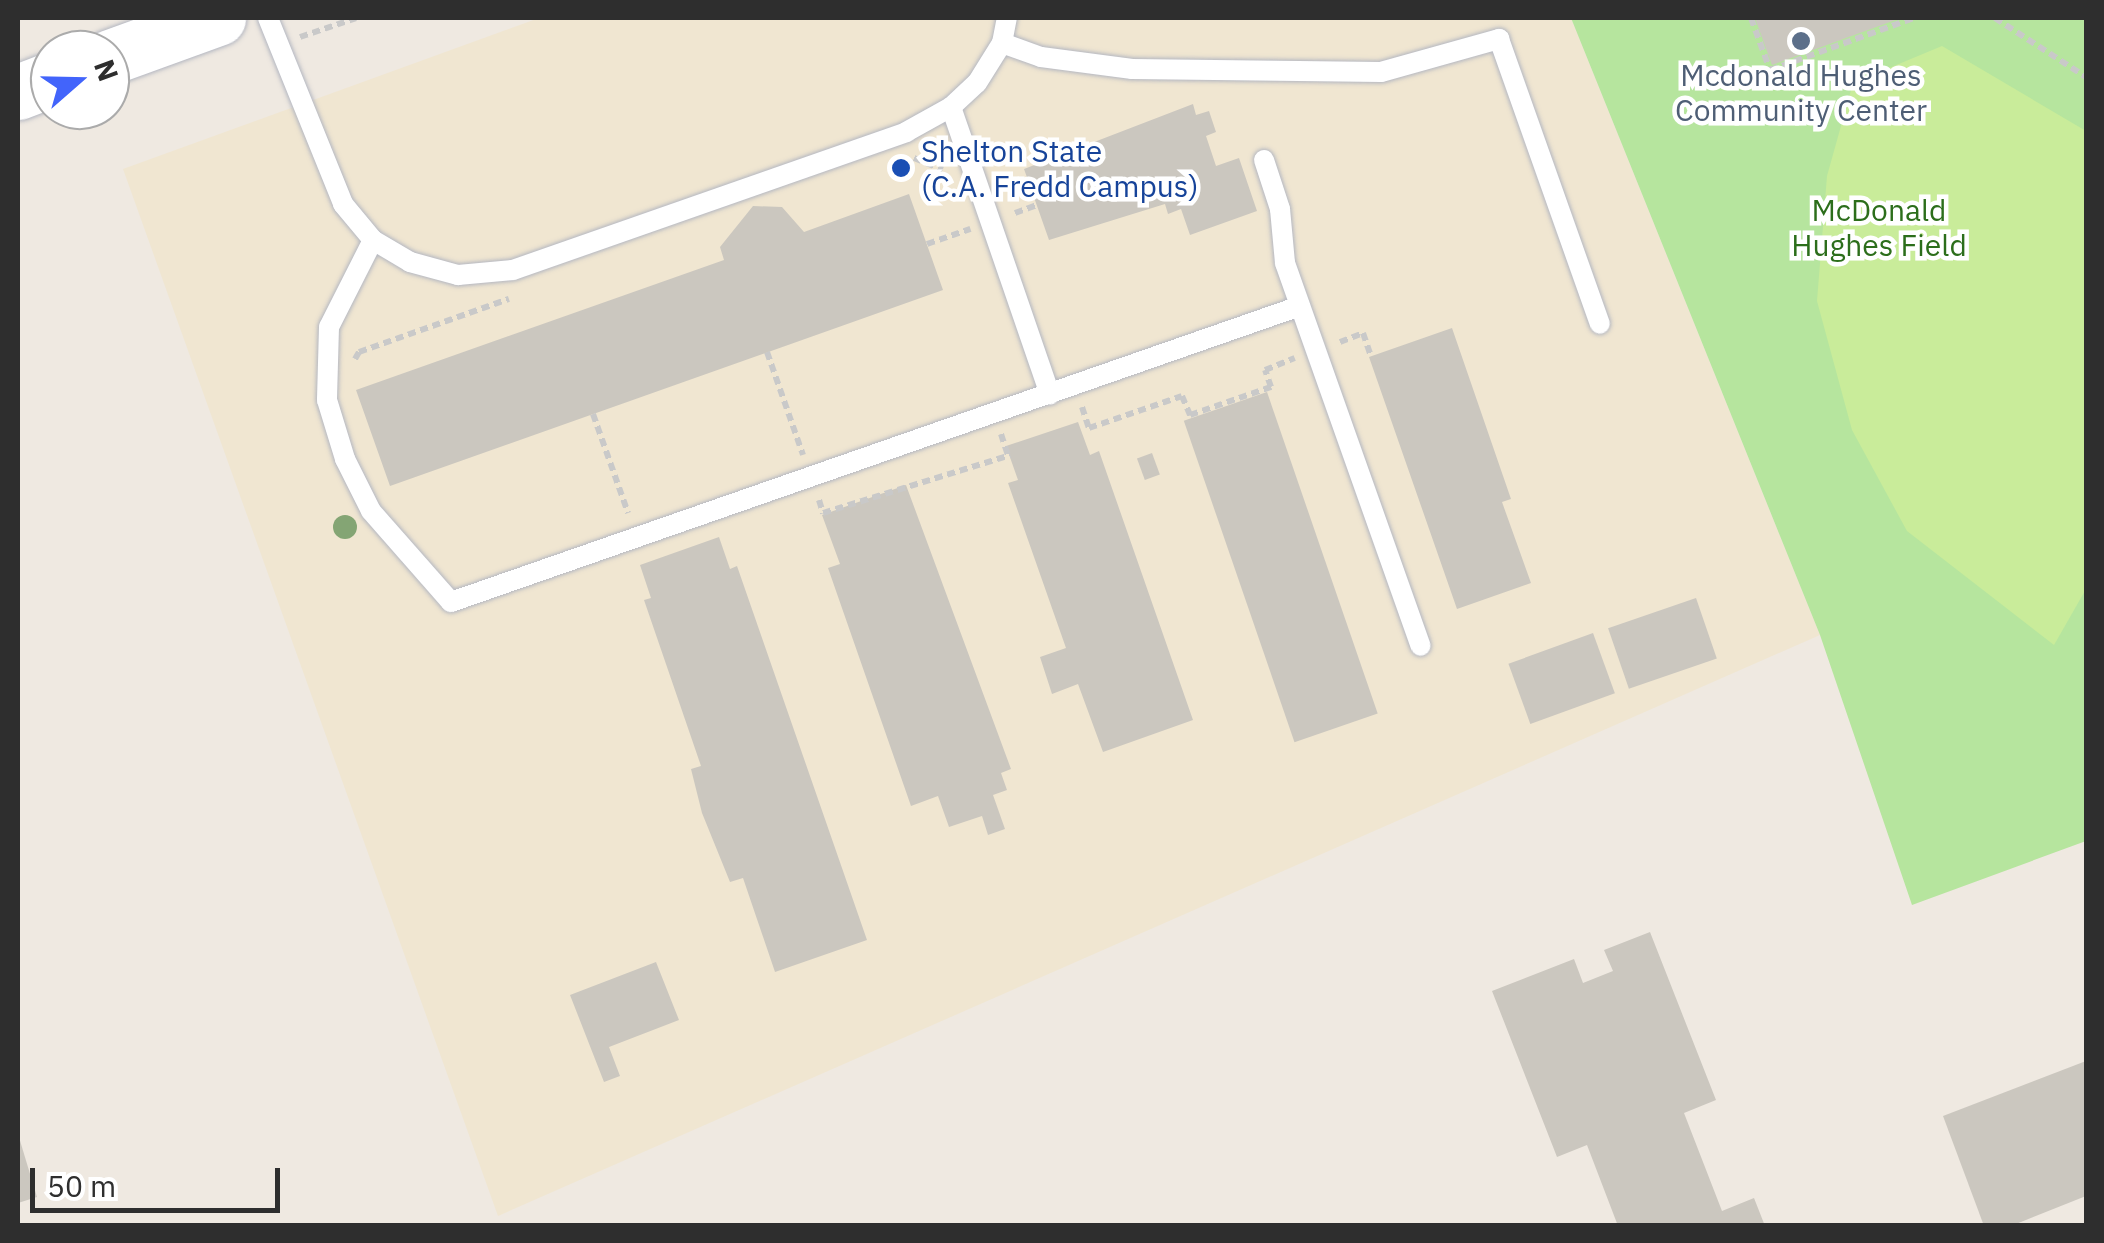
<!DOCTYPE html>
<html>
<head>
<meta charset="utf-8">
<style>
	body { margin:0 }
	#map { position:relative; width:2104px; height:1243px; overflow:hidden; background:#efe9e1; font-family:"IBM Plex Sans",sans-serif }
	div>[style] { position:absolute }
	.education>* { inset:0; background:#f0e6d1 }
	.green>* { inset:0; background:#b6e59e }
	.pitch>* { inset:0; background:#c9ec9a }
	.building>* { inset:0; background:#cbc7bf; transform-origin:0 0 }
	.path>* { height:6px; margin-top:-3px; transform-origin:0; background:repeating-linear-gradient(90deg,#c9c9c9 0 8px,transparent 0 13px) }
	.roads { filter:drop-shadow(0 0 2px #b4b7c1) drop-shadow(0 0 2px #b4b7c1) }
	.lane>* { height:20px; margin:-10px; padding:0 10px; transform-origin:10px; border-radius:10px; background:#fff }
	.secondary>* { height:55px; margin:-27.5px; padding:0 27.5px; transform-origin:27.5px; border-radius:27.5px; background:#fff }
	.trees>* { width:24px; height:24px; margin:-12px; border-radius:50%; background:#84a574 }
	.dots>* { width:28px; height:28px; translate:-50% -50%; box-sizing:border-box; border:5px solid #fff; border-radius:50% }
	span { translate:-50% -50%; white-space:nowrap; text-align:center; line-height:1.15; -webkit-text-stroke:9px #fff; paint-order:stroke }
	.service-label { font-size:30px; color:#4e5e75 }
	.transit-label { font-size:30px; color:#164399 }
	.left { translate:0 -50%; text-align:left }
	.park-label { font-size:30px; color:#2c6e1b }
	.frame { position:absolute; inset:0; border:20px solid #2e2e2e; pointer-events:none }
	.north { position:absolute; left:30px; top:30px; width:100px; height:100px; box-sizing:border-box; background:#fff; border:2px solid #ababab; border-radius:50%; rotate:70deg; font-size:28px; font-weight:700; line-height:40px; text-align:center; color:#2e2e2e }
	.north::after { content:''; display:block; margin:auto; width:35px; height:45px; background:#4264fb; clip-path:polygon(50% 0,100% 100%,50% 72%,0 100%) }
	.scale { position:absolute; left:30px; top:1168px; width:250px; height:45px; box-sizing:border-box; border:5px solid #2e2e2e; border-top:0; padding-left:12px; font-size:30px; line-height:35px; white-space:nowrap; color:#2e2e2e; -webkit-text-stroke:8px #fff; paint-order:stroke }
</style>
</head>
<body>
<div id="map">
	<div class="education">
		<i style="clip-path:polygon(539px 18px,1571px 18px,1820px 635px,498px 1216px,123px 169px)"></i>
	</div>
	<div class="green">
		<i style="clip-path:polygon(1571px 18px,2086px 18px,2086px 841px,1912px 905px,1820px 635px)"></i>
	</div>
	<div class="pitch">
		<i style="clip-path:polygon(1942px 46px,2086px 131px,2086px 589px,2054px 645px,1907px 531px,1852px 430px,1817px 301px,1827px 176px,1853px 83px)"></i>
	</div>
	<div class="building">
		<i style="clip-path:polygon(1755px 18px,1901px 18px,1772px 65px)"></i>
		<i style="clip-path:polygon(1193px 104px,1196px 115px,1209px 111px,1216px 132px,1206px 136px,1216px 166px,1239px 158px,1257px 211px,1190px 235px,1181px 209px,1168px 214px,1165px 204px,1049px 240px,1024px 169px)"></i>
		<i style="clip-path:polygon(909px 194px,943px 290px,390px 486px,356px 390px,724px 260px,720px 247px,753px 206px,782px 207px,804px 232px)"></i>
		<i style="clip-path:polygon(1452px 328px,1511px 499px,1502px 502px,1531px 583px,1457px 609px,1369px 357px)"></i>
		<i style="left:1267px;top:392px;width:340px;height:88px;rotate:71deg"></i>
		<i style="clip-path:polygon(1078px 422px,1090px 455px,1099px 451px,1193px 720px,1103px 752px,1078px 684px,1052px 694px,1040px 657px,1066px 648px,1008px 483px,1018px 480px,1006px 446px)"></i>
		<i style="left:1152px;top:453px;width:23px;height:16px;rotate:70deg"></i>
		<i style="clip-path:polygon(906px 485px,1011px 769px,1001px 773px,1007px 790px,993px 795px,1005px 829px,988px 835px,982px 816px,949px 827px,938px 796px,911px 806px,828px 568px,840px 564px,822px 515px)"></i>
		<i style="clip-path:polygon(719px 537px,730px 569px,737px 566px,867px 940px,775px 972px,743px 878px,730px 882px,702px 813px,691px 769px,701px 766px,644px 600px,651px 598px,640px 565px)"></i>
		<i style="left:1696px;top:598px;width:64px;height:93px;rotate:71deg"></i>
		<i style="left:1593px;top:633px;width:64px;height:90px;rotate:70deg"></i>
		<i style="clip-path:polygon(1650px 932px,1716px 1100px,1684px 1113px,1722px 1211px,1754px 1198px,1765px 1226px,1618px 1226px,1587px 1145px,1557px 1157px,1492px 991px,1574px 959px,1583px 983px,1613px 971px,1604px 950px)"></i>
		<i style="clip-path:polygon(656px 962px,679px 1020px,609px 1047px,620px 1076px,604px 1082px,570px 995px)"></i>
		<i style="clip-path:polygon(2086px 1061px,2086px 1196px,2011px 1226px,1984px 1226px,1943px 1116px)"></i>
		<i style="clip-path:polygon(18px 1134px,37px 1197px,18px 1203px)"></i>
	</div>
	<div class="path">
		<i style="left:1751px;top:18px;width:55px;rotate:69.9deg"></i>
		<i style="left:1770px;top:70px;width:153px;rotate:-19.9deg"></i>
		<i style="left:1995px;top:18px;width:108px;rotate:33deg"></i>
		<i style="left:300px;top:37px;width:59px;rotate:-18.7deg"></i>
		<i style="left:76px;top:116px;width:19px;rotate:-18deg"></i>
		<i style="left:914px;top:158px;width:31px;rotate:22deg"></i>
		<i style="left:1015px;top:213px;width:23px;rotate:-20deg"></i>
		<i style="left:927px;top:244px;width:46px;rotate:-19.2deg"></i>
		<i style="left:1340px;top:342px;width:25px;rotate:-21deg"></i>
		<i style="left:1363px;top:333px;width:24px;rotate:71deg"></i>
		<i style="left:767px;top:352px;width:109px;rotate:70.7deg"></i>
		<i style="left:355px;top:359px;width:8px;rotate:-60deg"></i>
		<i style="left:359px;top:352px;width:159px;rotate:-19.5deg"></i>
		<i style="left:1082px;top:407px;width:22px;rotate:72deg"></i>
		<i style="left:1089px;top:428px;width:98px;rotate:-19deg"></i>
		<i style="left:1182px;top:396px;width:21px;rotate:67deg"></i>
		<i style="left:1190px;top:415px;width:86px;rotate:-19.1deg"></i>
		<i style="left:1271px;top:387px;width:18px;rotate:-109deg"></i>
		<i style="left:1265px;top:370px;width:32px;rotate:-22deg"></i>
		<i style="left:593px;top:414px;width:105px;rotate:70.5deg"></i>
		<i style="left:1001px;top:434px;width:23px;rotate:72deg"></i>
		<i style="left:819px;top:500px;width:14px;rotate:73deg"></i>
		<i style="left:823px;top:513px;width:196px;rotate:-17.2deg"></i>
	</div>
	<div class="roads">
		<div class="lane">
			<i style="left:268px;top:18px;width:201px;rotate:68deg"></i>
			<i style="left:343px;top:204px;width:47px;rotate:50.2deg"></i>
			<i style="left:373px;top:240px;width:43px;rotate:30.7deg"></i>
			<i style="left:410px;top:262px;width:50px;rotate:15.2deg"></i>
			<i style="left:458px;top:275px;width:55px;rotate:-5.2deg"></i>
			<i style="left:513px;top:270px;width:417px;rotate:-19.3deg"></i>
			<i style="left:906px;top:132px;width:51px;rotate:-29.1deg"></i>
			<i style="left:951px;top:107px;width:35px;rotate:-43deg"></i>
			<i style="left:977px;top:83px;width:47px;rotate:-58deg"></i>
			<i style="left:1002px;top:43px;width:25px;rotate:-79deg"></i>
			<i style="left:1002px;top:43px;width:41px;rotate:19.7deg"></i>
			<i style="left:1041px;top:57px;width:92px;rotate:7.5deg"></i>
			<i style="left:1132px;top:69px;width:249px;rotate:0.7deg"></i>
			<i style="left:1381px;top:72px;width:123px;rotate:-15.6deg"></i>
			<i style="left:1499px;top:39px;width:302px;rotate:70.5deg"></i>
			<i style="left:951px;top:107px;width:304px;rotate:71deg"></i>
			<i style="left:1264px;top:160px;width:52px;rotate:71.9deg"></i>
			<i style="left:1280px;top:209px;width:54px;rotate:84.7deg"></i>
			<i style="left:1285px;top:263px;width:406px;rotate:70.5deg"></i>
			<i style="left:373px;top:240px;width:97px;rotate:116.8deg"></i>
			<i style="left:329px;top:327px;width:73px;rotate:91.6deg"></i>
			<i style="left:327px;top:400px;width:62px;rotate:73deg"></i>
			<i style="left:345px;top:459px;width:58px;rotate:63.4deg"></i>
			<i style="left:371px;top:511px;width:121px;rotate:48.7deg"></i>
			<i style="left:451px;top:602px;width:899px;rotate:-19.22deg"></i>
		</div>
		<div class="secondary">
			<i style="left:110px;top:57px;width:115px;rotate:-19.9deg"></i>
			<i style="left:18px;top:92px;width:34px;rotate:-21deg"></i>
		</div>
	</div>
	<div class="trees">
		<i style="left:345px;top:527px"></i>
	</div>
	<div class="dots">
		<i style="left:1801px;top:41px;background:#5c6f8a"></i>
		<i style="left:901px;top:168px;background:#1a4fb4"></i>
	</div>
	<div class="service-label">
		<span style="left:1801px;top:92px">Mcdonald Hughes<br>Community Center</span>
	</div>
	<div class="transit-label">
		<span class="left" style="left:921px;top:168px">Shelton State<br>(C.A. Fredd Campus)</span>
	</div>
	<div class="park-label">
		<span style="left:1879px;top:227px">McDonald<br>Hughes Field</span>
	</div>
	<div class="frame"></div>
	<div class="north">N</div>
	<div class="scale">50 m</div>
</div>
</body>
</html>
